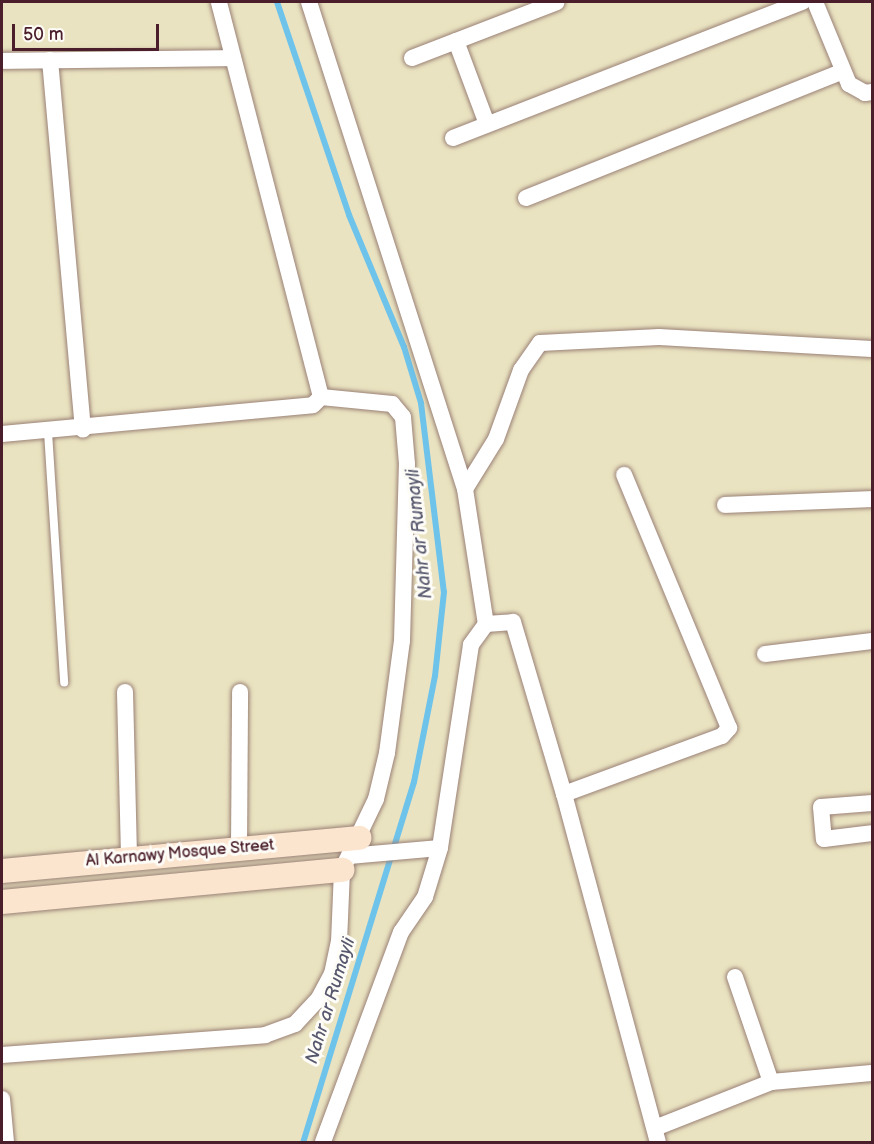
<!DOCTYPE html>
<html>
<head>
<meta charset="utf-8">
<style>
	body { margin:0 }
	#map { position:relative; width:874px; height:1144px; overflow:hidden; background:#eae3c1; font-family:"Balsamiq Sans",sans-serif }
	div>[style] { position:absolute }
	.stream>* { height:6px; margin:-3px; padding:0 3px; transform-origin:3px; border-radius:3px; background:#6ec3eb }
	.roads { filter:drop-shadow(0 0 2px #9a8176) drop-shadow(0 0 2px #9a8176) }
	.service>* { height:8px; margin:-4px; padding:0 4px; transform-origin:4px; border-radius:4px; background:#fff }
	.minor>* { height:16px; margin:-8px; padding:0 8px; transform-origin:8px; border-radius:8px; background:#fff }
	.secondary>* { height:24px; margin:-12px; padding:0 12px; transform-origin:12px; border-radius:12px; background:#fbe5cf }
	span { translate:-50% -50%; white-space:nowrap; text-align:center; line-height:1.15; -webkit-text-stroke:6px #fdfcf7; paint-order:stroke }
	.street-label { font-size:16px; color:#4a1f2b }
	.water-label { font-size:18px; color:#57586e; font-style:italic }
	.frame { position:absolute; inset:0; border:3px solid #4a1f2b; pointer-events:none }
	.scale { position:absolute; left:12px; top:24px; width:147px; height:27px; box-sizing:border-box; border:3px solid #4a1f2b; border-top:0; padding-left:8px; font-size:18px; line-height:21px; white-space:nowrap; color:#4a1f2b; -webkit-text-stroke:4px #fdfcf7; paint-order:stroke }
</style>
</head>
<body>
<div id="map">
	<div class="stream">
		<i style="left:277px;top:2px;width:225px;rotate:71.3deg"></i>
		<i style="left:349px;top:215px;width:143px;rotate:67.4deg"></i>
		<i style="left:404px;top:347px;width:59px;rotate:73.1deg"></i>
		<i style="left:421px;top:403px;width:190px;rotate:83.1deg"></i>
		<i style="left:444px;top:592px;width:84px;rotate:96.1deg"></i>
		<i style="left:435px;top:676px;width:108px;rotate:101.2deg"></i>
		<i style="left:414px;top:782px;width:377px;rotate:107.1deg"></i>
	</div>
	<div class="roads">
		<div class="service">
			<i style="left:48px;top:432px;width:251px;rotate:86.3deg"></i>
		</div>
		<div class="minor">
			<i style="left:309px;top:2px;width:511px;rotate:72.24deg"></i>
			<i style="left:465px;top:489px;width:137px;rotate:81.2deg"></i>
			<i style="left:486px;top:624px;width:26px;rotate:126deg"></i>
			<i style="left:471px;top:645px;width:205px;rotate:98.7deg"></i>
			<i style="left:440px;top:848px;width:51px;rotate:107deg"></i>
			<i style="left:425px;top:897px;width:42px;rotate:124.4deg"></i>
			<i style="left:401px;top:932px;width:224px;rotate:110.4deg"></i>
			<i style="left:815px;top:2px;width:89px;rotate:67.5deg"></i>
			<i style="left:849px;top:84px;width:18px;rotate:29deg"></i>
			<i style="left:865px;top:93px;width:7px;rotate:-8deg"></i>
			<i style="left:456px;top:41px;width:89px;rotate:69.5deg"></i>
			<i style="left:412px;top:58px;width:155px;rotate:-21.1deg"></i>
			<i style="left:50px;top:60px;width:371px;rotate:84.9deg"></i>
			<i style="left:2px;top:61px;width:231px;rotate:-0.7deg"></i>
			<i style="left:453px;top:138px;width:375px;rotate:-21.3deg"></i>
			<i style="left:526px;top:198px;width:341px;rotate:-21.8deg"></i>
			<i style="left:2px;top:434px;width:312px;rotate:-5.3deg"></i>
			<i style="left:313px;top:405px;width:11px;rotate:-45deg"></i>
			<i style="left:321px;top:397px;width:408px;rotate:-104.5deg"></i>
			<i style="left:465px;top:489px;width:59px;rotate:-58.2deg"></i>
			<i style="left:496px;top:439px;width:73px;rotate:-70.1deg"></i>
			<i style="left:521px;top:370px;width:33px;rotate:-55deg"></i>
			<i style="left:540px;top:343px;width:119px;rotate:-2.9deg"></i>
			<i style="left:659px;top:337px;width:213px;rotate:3.2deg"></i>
			<i style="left:725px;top:505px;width:147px;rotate:-2.3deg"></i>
			<i style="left:486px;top:624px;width:27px;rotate:-4deg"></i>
			<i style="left:513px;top:622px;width:179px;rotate:73.5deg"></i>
			<i style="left:564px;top:794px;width:360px;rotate:74.9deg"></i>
			<i style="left:765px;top:654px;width:108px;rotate:-6.9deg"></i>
			<i style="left:125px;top:692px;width:167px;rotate:88.6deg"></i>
			<i style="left:564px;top:794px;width:168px;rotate:-20.2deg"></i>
			<i style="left:722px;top:736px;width:11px;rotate:-49deg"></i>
			<i style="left:729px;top:728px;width:274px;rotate:-112.5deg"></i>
			<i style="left:872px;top:803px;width:51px;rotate:175.5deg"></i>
			<i style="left:821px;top:807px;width:32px;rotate:85deg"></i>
			<i style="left:824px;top:839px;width:48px;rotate:-7.1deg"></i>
			<i style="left:239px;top:849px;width:157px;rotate:-89.6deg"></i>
			<i style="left:349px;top:856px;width:91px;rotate:-5deg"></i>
			<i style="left:735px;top:977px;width:111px;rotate:71.1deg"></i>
			<i style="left:2px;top:1055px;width:264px;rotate:-4.3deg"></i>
			<i style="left:265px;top:1035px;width:32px;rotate:-20deg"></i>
			<i style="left:295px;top:1024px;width:35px;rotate:-47deg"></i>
			<i style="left:319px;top:998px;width:27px;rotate:-62deg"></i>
			<i style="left:332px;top:974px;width:33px;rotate:-78deg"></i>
			<i style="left:339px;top:942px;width:72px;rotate:-87.6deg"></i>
			<i style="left:342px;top:870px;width:79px;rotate:-64.4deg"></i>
			<i style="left:376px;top:799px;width:47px;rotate:-76.6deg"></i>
			<i style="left:387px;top:753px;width:113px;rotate:-82.4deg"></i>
			<i style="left:402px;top:641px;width:177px;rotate:-88.4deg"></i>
			<i style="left:407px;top:464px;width:47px;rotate:-94.9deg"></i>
			<i style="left:403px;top:417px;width:17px;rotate:-130deg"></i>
			<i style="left:392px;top:404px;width:71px;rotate:-174.4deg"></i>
			<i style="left:2px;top:1099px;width:43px;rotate:84.7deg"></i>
			<i style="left:655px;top:1128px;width:125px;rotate:-21.6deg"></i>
			<i style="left:771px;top:1082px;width:101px;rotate:-5.1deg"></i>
		</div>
		<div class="secondary">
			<i style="left:2px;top:871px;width:359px;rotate:-5.3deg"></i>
			<i style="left:2px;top:902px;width:342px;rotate:-5.4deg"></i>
		</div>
	</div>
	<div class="street-label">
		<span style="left:180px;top:854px;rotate:-5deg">Al Karnawy Mosque Street</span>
	</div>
	<div class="water-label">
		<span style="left:420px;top:534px;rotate:-96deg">Nahr ar Rumayli</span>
		<span style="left:331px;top:1001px;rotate:-73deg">Nahr ar Rumayli</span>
	</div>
	<div class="frame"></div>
	<div class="scale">50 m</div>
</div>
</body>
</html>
